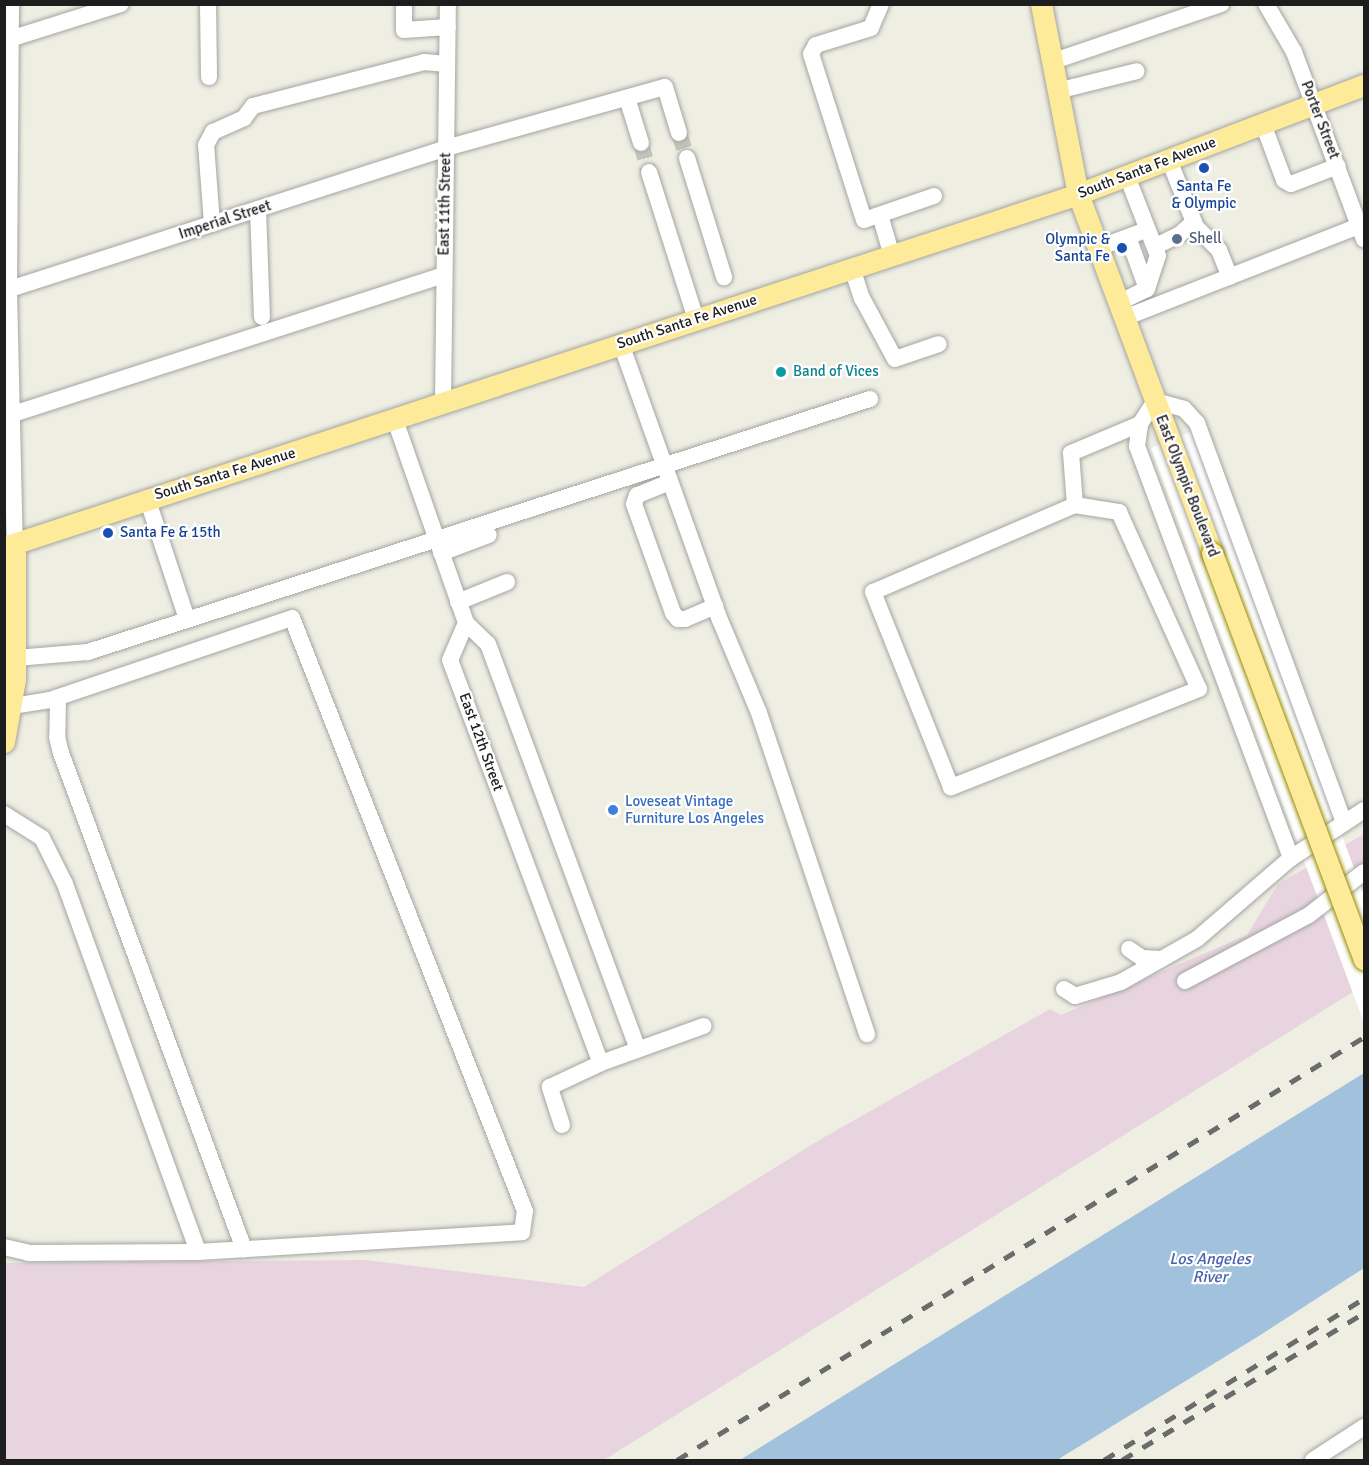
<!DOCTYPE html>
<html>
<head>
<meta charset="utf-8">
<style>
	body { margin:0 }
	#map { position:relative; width:1369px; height:1465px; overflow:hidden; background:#eeeee2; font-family:Signika,sans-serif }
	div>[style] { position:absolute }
	.industrial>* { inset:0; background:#e8d4df }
	.water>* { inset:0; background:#a2c1dd }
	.pier>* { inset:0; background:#fff }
	.minor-tunnel>* { height:16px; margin-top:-8px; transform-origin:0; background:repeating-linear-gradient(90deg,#c4c4bb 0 16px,transparent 0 24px) }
	.roads { filter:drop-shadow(0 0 2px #a4a4a4) drop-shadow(0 0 2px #a4a4a4) }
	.minor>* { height:16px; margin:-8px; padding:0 8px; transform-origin:8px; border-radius:8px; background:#fff }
	.major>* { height:21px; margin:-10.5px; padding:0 10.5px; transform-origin:10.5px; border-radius:10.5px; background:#fdeb99 }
	.rail>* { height:4.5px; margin-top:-2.25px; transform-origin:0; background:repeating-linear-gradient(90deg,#6b6b6b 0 12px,transparent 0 24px) }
	.bridges { filter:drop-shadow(0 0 2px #968a00) drop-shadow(0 0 2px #968a00) }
	.major-bridge>* { height:21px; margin:-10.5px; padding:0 10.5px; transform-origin:10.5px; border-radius:10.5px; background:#fdeb99 }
	.dots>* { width:16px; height:16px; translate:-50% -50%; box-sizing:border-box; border:3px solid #fff; border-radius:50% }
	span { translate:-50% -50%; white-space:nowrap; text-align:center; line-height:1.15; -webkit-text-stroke:4.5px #fff; paint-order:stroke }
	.street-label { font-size:15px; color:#1d1d1d }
	.transit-label { font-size:15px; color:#164399 }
	.right { translate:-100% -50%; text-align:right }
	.left { translate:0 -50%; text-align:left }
	.service-label { font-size:15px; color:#4e5e75 }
	.culture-label { font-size:15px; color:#0d838f }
	.shop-label { font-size:15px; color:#366cbe }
	.water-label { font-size:16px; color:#4861ae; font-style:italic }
	.frame { position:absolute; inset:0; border:6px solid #1d1d1d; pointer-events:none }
</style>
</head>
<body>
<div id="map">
	<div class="industrial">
		<i style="clip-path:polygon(1364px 834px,1364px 985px,604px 1460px,5px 1460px,4px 1263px,366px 1260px,584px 1287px,821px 1139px,1050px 1009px,1061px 1015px,1247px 935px,1278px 884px)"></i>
	</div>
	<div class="water">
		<i style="clip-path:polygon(1364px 1073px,1364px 1268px,1262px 1334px,1057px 1460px,740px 1460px)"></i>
	</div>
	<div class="pier">
		<i style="clip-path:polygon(1192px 431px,1364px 895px,1364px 1023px,1151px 448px)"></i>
	</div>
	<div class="minor-tunnel">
		<i style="left:679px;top:133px;width:26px;rotate:72deg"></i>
		<i style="left:641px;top:143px;width:30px;rotate:75deg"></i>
	</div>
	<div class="roads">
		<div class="minor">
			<i style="left:11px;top:4px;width:286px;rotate:90.4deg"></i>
			<i style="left:9px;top:290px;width:255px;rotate:88.7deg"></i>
			<i style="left:208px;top:4px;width:73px;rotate:89.2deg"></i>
			<i style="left:404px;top:4px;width:26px;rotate:90deg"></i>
			<i style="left:404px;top:30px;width:44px;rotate:-3.9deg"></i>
			<i style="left:881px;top:4px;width:26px;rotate:113deg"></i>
			<i style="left:871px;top:28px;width:58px;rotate:162.8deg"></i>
			<i style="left:816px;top:45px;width:10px;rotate:119deg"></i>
			<i style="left:811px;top:54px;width:174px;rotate:72.3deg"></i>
			<i style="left:864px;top:220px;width:74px;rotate:-18.9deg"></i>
			<i style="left:1266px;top:4px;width:56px;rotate:59.7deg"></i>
			<i style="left:1294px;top:52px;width:200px;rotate:69.5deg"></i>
			<i style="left:10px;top:39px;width:116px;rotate:-17.5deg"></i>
			<i style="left:1051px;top:62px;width:180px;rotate:-18.8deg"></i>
			<i style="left:1057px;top:91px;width:82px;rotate:-14deg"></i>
			<i style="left:627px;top:98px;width:47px;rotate:72.7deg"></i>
			<i style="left:1263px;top:124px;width:60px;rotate:69.4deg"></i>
			<i style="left:1284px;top:180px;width:8px;rotate:30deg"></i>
			<i style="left:1291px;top:184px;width:50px;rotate:-21deg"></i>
			<i style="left:687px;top:158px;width:125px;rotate:72.7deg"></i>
			<i style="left:1169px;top:160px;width:72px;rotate:68.1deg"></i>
			<i style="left:1196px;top:227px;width:33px;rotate:45deg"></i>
			<i style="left:1219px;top:250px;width:29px;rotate:68deg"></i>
			<i style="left:649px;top:172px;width:154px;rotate:72.3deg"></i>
			<i style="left:258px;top:209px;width:108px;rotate:87.9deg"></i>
			<i style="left:880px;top:215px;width:43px;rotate:73.7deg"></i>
			<i style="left:212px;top:224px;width:79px;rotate:-94.3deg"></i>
			<i style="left:206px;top:145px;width:15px;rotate:-62deg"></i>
			<i style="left:213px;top:132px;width:34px;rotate:-24deg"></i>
			<i style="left:244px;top:118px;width:15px;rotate:-53deg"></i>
			<i style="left:253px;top:106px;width:177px;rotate:-14.4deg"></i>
			<i style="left:424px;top:62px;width:23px;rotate:5deg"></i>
			<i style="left:1128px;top:237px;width:55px;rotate:69.9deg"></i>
			<i style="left:1156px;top:246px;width:25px;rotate:-26deg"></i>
			<i style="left:1179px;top:235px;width:20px;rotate:-41deg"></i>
			<i style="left:1098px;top:248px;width:43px;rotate:-20.6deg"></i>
			<i style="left:852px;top:268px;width:32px;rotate:72deg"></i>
			<i style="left:862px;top:298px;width:69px;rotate:61.6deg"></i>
			<i style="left:895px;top:359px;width:46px;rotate:-18.8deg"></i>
			<i style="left:4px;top:291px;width:465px;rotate:-17.9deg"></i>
			<i style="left:446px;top:148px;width:227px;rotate:-15.6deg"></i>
			<i style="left:665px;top:87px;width:48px;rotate:73.1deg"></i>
			<i style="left:1118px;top:303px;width:32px;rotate:-26deg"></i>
			<i style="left:1147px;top:289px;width:35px;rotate:-72deg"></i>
			<i style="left:1158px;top:256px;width:86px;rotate:-111.2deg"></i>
			<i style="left:1124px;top:318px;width:258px;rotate:-21.4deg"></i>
			<i style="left:621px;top:344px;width:293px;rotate:70.3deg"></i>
			<i style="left:720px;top:620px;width:101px;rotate:67.2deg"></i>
			<i style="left:759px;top:713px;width:339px;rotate:71.4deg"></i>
			<i style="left:443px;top:404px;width:400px;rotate:-89.3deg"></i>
			<i style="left:4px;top:417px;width:462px;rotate:-17.9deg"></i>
			<i style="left:395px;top:420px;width:215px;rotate:70.7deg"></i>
			<i style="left:466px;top:623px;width:40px;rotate:113.4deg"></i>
			<i style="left:450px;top:660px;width:430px;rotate:69.5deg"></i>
			<i style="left:670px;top:482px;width:35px;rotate:158deg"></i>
			<i style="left:637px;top:495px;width:9px;rotate:108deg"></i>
			<i style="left:634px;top:504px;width:116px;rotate:70.3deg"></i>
			<i style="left:673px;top:613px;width:8px;rotate:50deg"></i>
			<i style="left:678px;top:619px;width:7px"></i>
			<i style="left:685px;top:619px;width:33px;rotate:-23deg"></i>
			<i style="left:147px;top:498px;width:127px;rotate:71.7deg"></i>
			<i style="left:1075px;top:505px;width:45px;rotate:9deg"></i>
			<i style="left:1119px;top:512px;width:194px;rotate:65.7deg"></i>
			<i style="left:1199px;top:689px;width:267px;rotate:158.4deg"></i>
			<i style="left:951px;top:787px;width:210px;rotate:-111.8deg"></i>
			<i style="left:873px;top:592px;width:220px;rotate:-23.3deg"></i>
			<i style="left:1075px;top:505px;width:52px;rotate:-94.4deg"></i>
			<i style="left:1071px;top:453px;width:75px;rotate:-22.8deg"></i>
			<i style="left:441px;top:553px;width:51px;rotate:-20.6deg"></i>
			<i style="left:458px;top:602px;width:53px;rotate:-22.2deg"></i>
			<i style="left:466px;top:623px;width:30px;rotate:44deg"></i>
			<i style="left:488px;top:644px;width:432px;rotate:69.7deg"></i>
			<i style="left:16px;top:658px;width:72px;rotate:-4.8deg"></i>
			<i style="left:88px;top:652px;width:822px;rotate:-17.93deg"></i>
			<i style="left:58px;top:698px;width:39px;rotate:91deg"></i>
			<i style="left:57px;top:737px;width:16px;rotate:76deg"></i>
			<i style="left:61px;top:753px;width:529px;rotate:69.75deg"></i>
			<i style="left:4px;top:814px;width:45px;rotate:32.3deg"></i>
			<i style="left:42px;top:838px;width:51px;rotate:63.4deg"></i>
			<i style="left:65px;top:884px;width:391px;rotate:70.1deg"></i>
			<i style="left:198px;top:1252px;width:325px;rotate:-3.5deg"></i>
			<i style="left:522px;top:1232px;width:21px;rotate:-82deg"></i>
			<i style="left:525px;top:1211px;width:637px;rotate:-111.45deg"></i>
			<i style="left:292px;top:618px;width:256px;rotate:161.3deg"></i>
			<i style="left:50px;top:700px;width:37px;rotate:171deg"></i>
			<i style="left:1291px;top:858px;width:440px;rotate:-110.5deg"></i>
			<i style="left:1137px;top:446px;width:22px;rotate:-82deg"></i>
			<i style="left:1140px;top:424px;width:27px;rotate:-57deg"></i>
			<i style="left:1155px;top:401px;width:30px;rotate:15deg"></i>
			<i style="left:1184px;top:409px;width:19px;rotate:47deg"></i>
			<i style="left:1197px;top:423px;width:426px;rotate:69.8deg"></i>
			<i style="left:1129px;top:949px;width:16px;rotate:35deg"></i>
			<i style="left:1142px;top:958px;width:19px;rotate:3deg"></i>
			<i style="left:1185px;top:981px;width:140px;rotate:-28deg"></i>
			<i style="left:1309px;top:915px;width:70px;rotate:-38deg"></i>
			<i style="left:1064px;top:989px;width:13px;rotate:32deg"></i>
			<i style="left:1075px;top:996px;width:48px;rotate:-16.9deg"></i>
			<i style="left:1121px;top:982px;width:87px;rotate:-29.5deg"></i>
			<i style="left:1197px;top:939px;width:124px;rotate:-40.8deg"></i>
			<i style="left:1291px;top:858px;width:87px;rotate:-33.3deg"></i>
			<i style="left:562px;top:1125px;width:40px;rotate:-108deg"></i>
			<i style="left:550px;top:1087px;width:56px;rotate:-25.2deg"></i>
			<i style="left:601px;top:1063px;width:109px;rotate:-19.8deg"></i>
			<i style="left:4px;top:1247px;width:26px;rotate:13deg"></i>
			<i style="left:29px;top:1253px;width:169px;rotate:-0.3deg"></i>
			<i style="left:1313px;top:1460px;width:61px;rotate:-32.9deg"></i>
		</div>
		<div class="major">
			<i style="left:1041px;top:4px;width:194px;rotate:79deg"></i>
			<i style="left:1078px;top:194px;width:383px;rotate:69.5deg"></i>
			<i style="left:4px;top:547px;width:1131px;rotate:-18.19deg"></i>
			<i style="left:1078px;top:194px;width:306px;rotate:-20.9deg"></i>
			<i style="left:4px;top:742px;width:64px;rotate:-80.1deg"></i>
			<i style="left:15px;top:679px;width:134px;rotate:-90deg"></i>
		</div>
	</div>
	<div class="rail">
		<i style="left:677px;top:1460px;width:807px;rotate:-31.62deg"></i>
		<i style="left:1104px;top:1460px;width:306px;rotate:-31.9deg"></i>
		<i style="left:1122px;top:1460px;width:283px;rotate:-31.3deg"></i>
	</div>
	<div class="bridges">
		<div class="major-bridge">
			<i style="left:1212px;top:553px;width:434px;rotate:69.5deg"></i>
		</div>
	</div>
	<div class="dots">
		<i style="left:1204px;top:168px;background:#1a4fb4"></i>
		<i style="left:1177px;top:239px;background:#5c6f8a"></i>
		<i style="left:1122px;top:248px;background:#1a4fb4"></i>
		<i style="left:781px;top:372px;background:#0f9aa8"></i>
		<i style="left:108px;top:533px;background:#1a4fb4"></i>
		<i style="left:613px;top:810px;background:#3f7fe0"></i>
	</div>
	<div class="street-label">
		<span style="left:1320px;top:120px;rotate:69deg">Porter Street</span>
		<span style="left:1147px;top:168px;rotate:-21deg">South Santa Fe Avenue</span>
		<span style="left:445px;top:204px;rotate:-89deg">East 11th Street</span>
		<span style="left:225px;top:220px;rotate:-18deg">Imperial Street</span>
		<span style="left:687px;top:322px;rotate:-18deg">South Santa Fe Avenue</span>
		<span style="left:225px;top:474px;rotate:-17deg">South Santa Fe Avenue</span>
		<span style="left:1187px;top:486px;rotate:69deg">East Olympic Boulevard</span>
		<span style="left:481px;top:742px;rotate:70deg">East 12th Street</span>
	</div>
	<div class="transit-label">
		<span style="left:1204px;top:195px">Santa Fe<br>&amp; Olympic</span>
		<span class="right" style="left:1110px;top:248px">Olympic &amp;<br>Santa Fe</span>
		<span class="left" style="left:120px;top:533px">Santa Fe &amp; 15th</span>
	</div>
	<div class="service-label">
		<span class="left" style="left:1189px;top:239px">Shell</span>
	</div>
	<div class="culture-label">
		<span class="left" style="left:793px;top:372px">Band of Vices</span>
	</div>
	<div class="shop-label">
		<span class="left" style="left:625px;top:810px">Loveseat Vintage<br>Furniture Los Angeles</span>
	</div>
	<div class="water-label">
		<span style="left:1210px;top:1268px">Los Angeles<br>River</span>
	</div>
	<div class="frame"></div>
</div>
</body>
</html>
